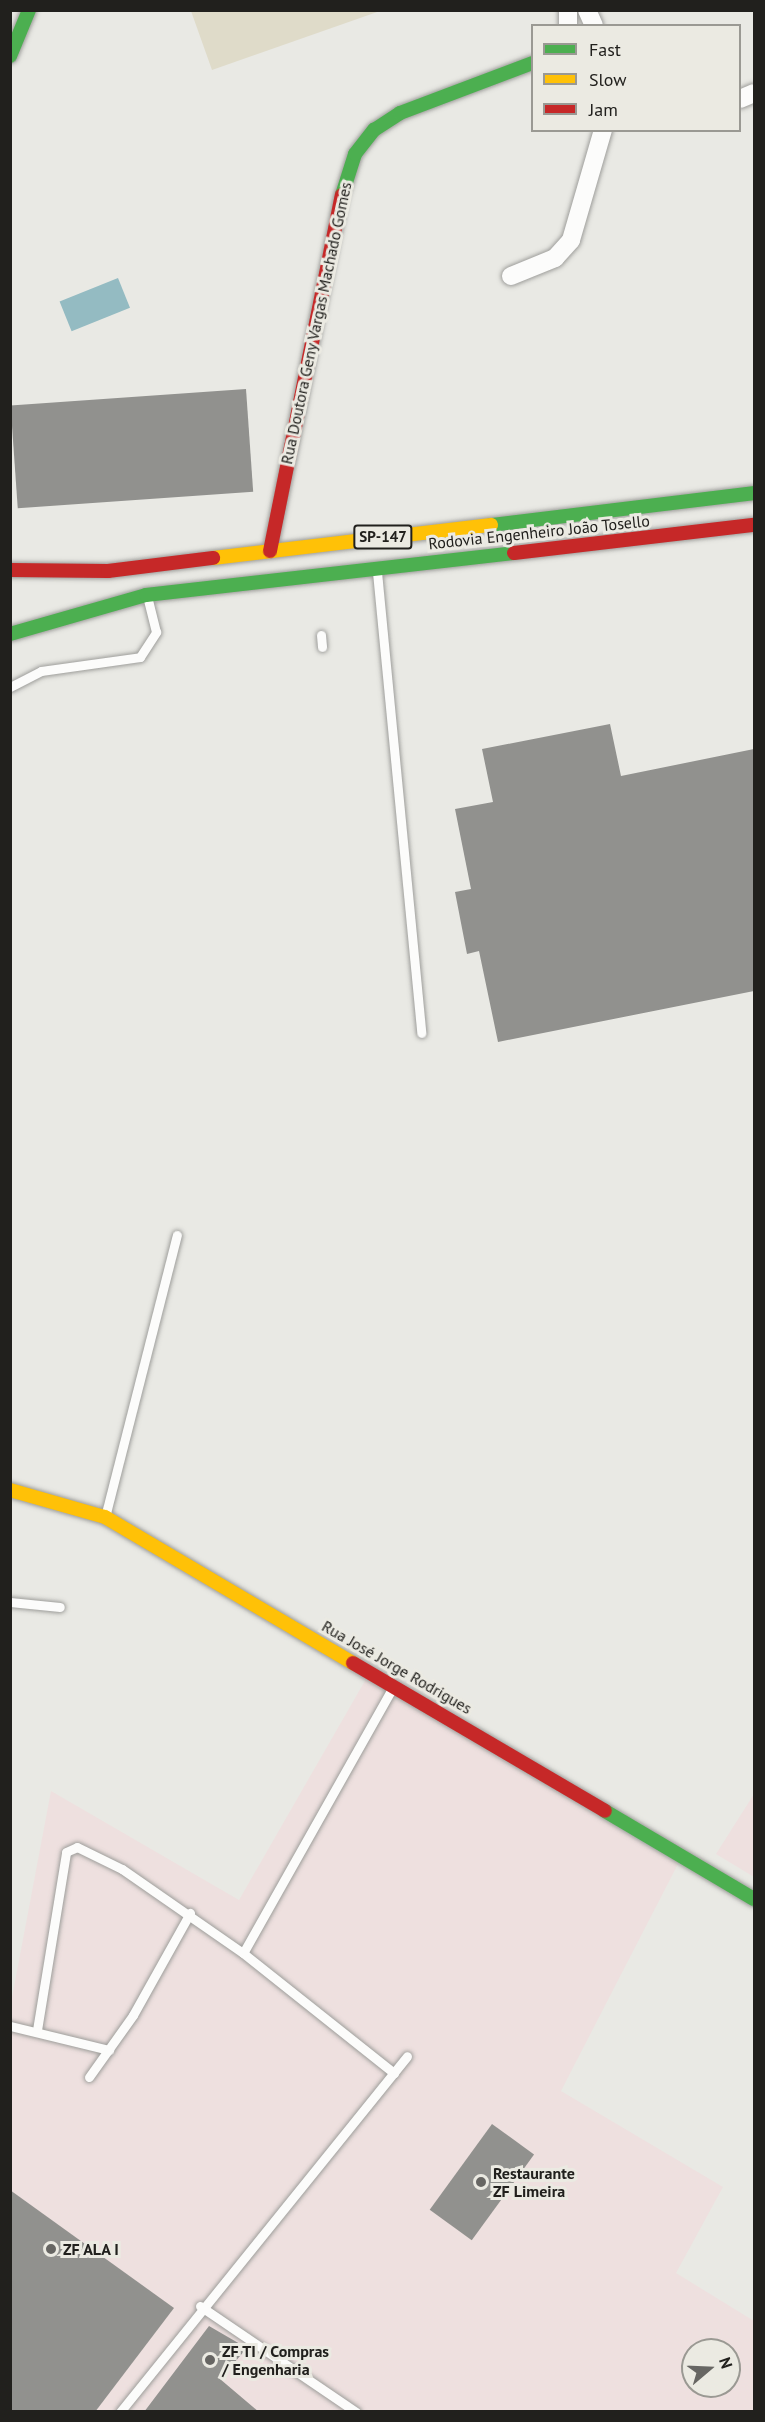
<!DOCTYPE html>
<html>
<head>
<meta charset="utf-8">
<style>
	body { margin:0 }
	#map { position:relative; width:765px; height:2422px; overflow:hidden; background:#e9e9e4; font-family:"PT Sans",sans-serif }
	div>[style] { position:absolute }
	.industrial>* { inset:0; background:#eee0df }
	.green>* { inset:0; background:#dfdbc9 }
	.water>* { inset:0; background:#94bbc2; transform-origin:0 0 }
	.building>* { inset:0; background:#91918e; transform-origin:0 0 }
	.roads { filter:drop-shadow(0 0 2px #9e9e9b) drop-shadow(0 0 2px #9e9e9b) }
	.lane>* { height:9px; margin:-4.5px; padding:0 4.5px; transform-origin:4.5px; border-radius:4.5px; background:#fcfcfb }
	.street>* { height:18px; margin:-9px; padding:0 9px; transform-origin:9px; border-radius:9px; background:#fcfcfb }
	.fast>* { height:14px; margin:-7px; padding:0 7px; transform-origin:7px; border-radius:7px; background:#4caf50 }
	.slow>* { height:14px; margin:-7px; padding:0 7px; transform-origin:7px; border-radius:7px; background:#ffc107 }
	.jam>* { height:14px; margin:-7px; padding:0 7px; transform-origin:7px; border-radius:7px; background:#c62828 }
	.dots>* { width:16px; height:16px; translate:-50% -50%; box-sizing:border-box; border:3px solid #ebeae2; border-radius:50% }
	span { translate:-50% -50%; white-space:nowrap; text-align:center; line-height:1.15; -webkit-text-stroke:6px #ebeae2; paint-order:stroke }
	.shield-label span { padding:2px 4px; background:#ebeae2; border:2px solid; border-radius:4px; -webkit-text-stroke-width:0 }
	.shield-label { font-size:15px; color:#21201d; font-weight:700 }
	.street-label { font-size:16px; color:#21201d }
	.poi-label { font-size:16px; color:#21201d; font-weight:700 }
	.left { translate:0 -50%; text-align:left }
	.frame { position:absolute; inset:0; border:12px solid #21201d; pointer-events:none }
	.legend { position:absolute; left:531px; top:24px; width:210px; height:108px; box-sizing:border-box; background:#ebeae2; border:2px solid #9a9993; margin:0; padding:8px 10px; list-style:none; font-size:18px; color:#21201d }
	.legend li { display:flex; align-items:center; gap:12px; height:30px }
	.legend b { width:30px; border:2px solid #9a9993 }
	.north { position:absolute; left:681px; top:2338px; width:60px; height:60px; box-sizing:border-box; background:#ebeae2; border:2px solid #9a9993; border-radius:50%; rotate:71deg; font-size:16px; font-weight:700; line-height:24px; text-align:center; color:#21201d }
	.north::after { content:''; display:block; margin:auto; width:21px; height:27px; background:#676663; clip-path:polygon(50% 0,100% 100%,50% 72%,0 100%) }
</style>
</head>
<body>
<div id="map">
	<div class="industrial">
		<i style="clip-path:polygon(evenodd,366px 1679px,678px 1864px,561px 2091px,723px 2187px,676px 2273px,754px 2321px,754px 2411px,11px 2411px,10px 2008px,51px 1791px,239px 1900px,366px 1679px,693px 2350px,729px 2350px,729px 2386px,693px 2386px,693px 2350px)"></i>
		<i style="clip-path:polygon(754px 1794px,754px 1877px,716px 1854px)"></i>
	</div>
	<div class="green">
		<i style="clip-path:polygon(191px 11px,191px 10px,380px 11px,212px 70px)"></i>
	</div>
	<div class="water">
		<i style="left:118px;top:278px;width:32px;height:63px;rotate:68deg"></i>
	</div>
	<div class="building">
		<i style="left:246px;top:389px;width:103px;height:236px;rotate:86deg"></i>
		<i style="clip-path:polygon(610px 724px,621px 776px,754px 749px,754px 991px,498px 1042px,479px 951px,467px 954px,455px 892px,471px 889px,455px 809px,493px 802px,482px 749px)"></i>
		<i style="left:492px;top:2124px;width:52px;height:106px;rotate:36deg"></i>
		<i style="clip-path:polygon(10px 2190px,174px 2308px,95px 2412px,10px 2412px)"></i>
		<i style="clip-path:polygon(209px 2326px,247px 2348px,220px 2379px,259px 2412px,144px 2412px)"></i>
	</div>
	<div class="roads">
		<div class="lane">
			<i style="left:377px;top:572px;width:463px;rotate:84.5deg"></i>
			<i style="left:321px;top:635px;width:12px;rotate:85deg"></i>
			<i style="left:10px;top:687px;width:35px;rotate:-27deg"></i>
			<i style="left:41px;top:671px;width:100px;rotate:-8deg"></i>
			<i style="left:140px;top:657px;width:30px;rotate:-57deg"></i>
			<i style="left:156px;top:632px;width:33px;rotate:-104deg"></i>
			<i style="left:105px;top:1517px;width:291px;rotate:-75.7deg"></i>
			<i style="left:10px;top:1602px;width:50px;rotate:5.7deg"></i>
			<i style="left:393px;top:1687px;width:305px;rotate:119.4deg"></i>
			<i style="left:243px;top:1953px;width:193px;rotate:38.5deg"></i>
			<i style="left:10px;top:2026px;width:102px;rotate:13.6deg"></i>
			<i style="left:37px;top:2030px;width:180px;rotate:-80.7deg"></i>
			<i style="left:66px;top:1852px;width:12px;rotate:-24deg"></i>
			<i style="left:77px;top:1847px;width:50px;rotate:26.1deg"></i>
			<i style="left:122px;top:1869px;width:147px;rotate:34.8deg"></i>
			<i style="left:89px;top:2077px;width:76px;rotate:-54.6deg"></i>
			<i style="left:133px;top:2015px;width:117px;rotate:-60.8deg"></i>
			<i style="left:200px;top:2306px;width:189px;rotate:34.2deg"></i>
			<i style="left:120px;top:2412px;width:457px;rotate:-51.1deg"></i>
		</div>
		<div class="street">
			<i style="left:568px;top:10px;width:16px;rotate:90deg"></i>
			<i style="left:587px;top:10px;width:17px;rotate:66deg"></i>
			<i style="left:740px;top:99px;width:15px;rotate:-23deg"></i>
			<i style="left:511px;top:276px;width:48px;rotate:-22.2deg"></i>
			<i style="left:555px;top:258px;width:24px;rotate:-48deg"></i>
			<i style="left:571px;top:240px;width:115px;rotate:-73.8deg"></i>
		</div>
		<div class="fast">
			<i style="left:10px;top:56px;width:50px;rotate:-67.6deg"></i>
			<i style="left:342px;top:195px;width:43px;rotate:-72.4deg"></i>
			<i style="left:355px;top:154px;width:31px;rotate:-52deg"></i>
			<i style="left:374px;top:130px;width:31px;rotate:-33deg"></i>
			<i style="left:400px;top:113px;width:141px;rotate:-20.7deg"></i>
			<i style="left:491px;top:525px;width:265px;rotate:-6.9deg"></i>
			<i style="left:10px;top:634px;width:141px;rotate:-16deg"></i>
			<i style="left:146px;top:595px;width:370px;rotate:-6.5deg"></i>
			<i style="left:605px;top:1811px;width:173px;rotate:30.6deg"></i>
		</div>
		<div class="slow">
			<i style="left:213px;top:558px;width:280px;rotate:-6.8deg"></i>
			<i style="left:10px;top:1490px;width:99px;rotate:15.9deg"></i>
			<i style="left:105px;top:1517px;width:288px;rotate:30.5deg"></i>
		</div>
		<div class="jam">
			<i style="left:270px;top:551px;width:363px;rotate:-78.6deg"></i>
			<i style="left:514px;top:553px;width:242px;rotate:-6.7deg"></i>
			<i style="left:10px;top:570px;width:98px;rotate:0.6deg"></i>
			<i style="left:108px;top:571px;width:106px;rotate:-7.1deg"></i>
			<i style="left:353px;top:1663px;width:292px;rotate:30.4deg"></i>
		</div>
	</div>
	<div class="dots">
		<i style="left:481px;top:2182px;background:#676663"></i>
		<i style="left:51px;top:2249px;background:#676663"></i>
		<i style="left:210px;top:2360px;background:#676663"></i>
	</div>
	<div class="shield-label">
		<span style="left:383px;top:537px">SP-147</span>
	</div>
	<div class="street-label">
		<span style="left:316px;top:323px;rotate:-78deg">Rua Doutora Geny Vargas Machado Gomes</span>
		<span style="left:539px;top:532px;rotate:-6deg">Rodovia Engenheiro João Tosello</span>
		<span style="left:397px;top:1667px;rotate:30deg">Rua José Jorge Rodrigues</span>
	</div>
	<div class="poi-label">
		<span class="left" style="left:493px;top:2182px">Restaurante<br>ZF Limeira</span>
		<span class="left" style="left:63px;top:2249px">ZF ALA I</span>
		<span class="left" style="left:222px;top:2360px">ZF TI / Compras<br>/ Engenharia</span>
	</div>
	<div class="frame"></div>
	<ul class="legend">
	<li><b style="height:8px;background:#4caf50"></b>Fast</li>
	<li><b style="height:8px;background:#ffc107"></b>Slow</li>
	<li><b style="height:8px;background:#c62828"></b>Jam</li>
	</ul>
	<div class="north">N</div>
</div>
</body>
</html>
